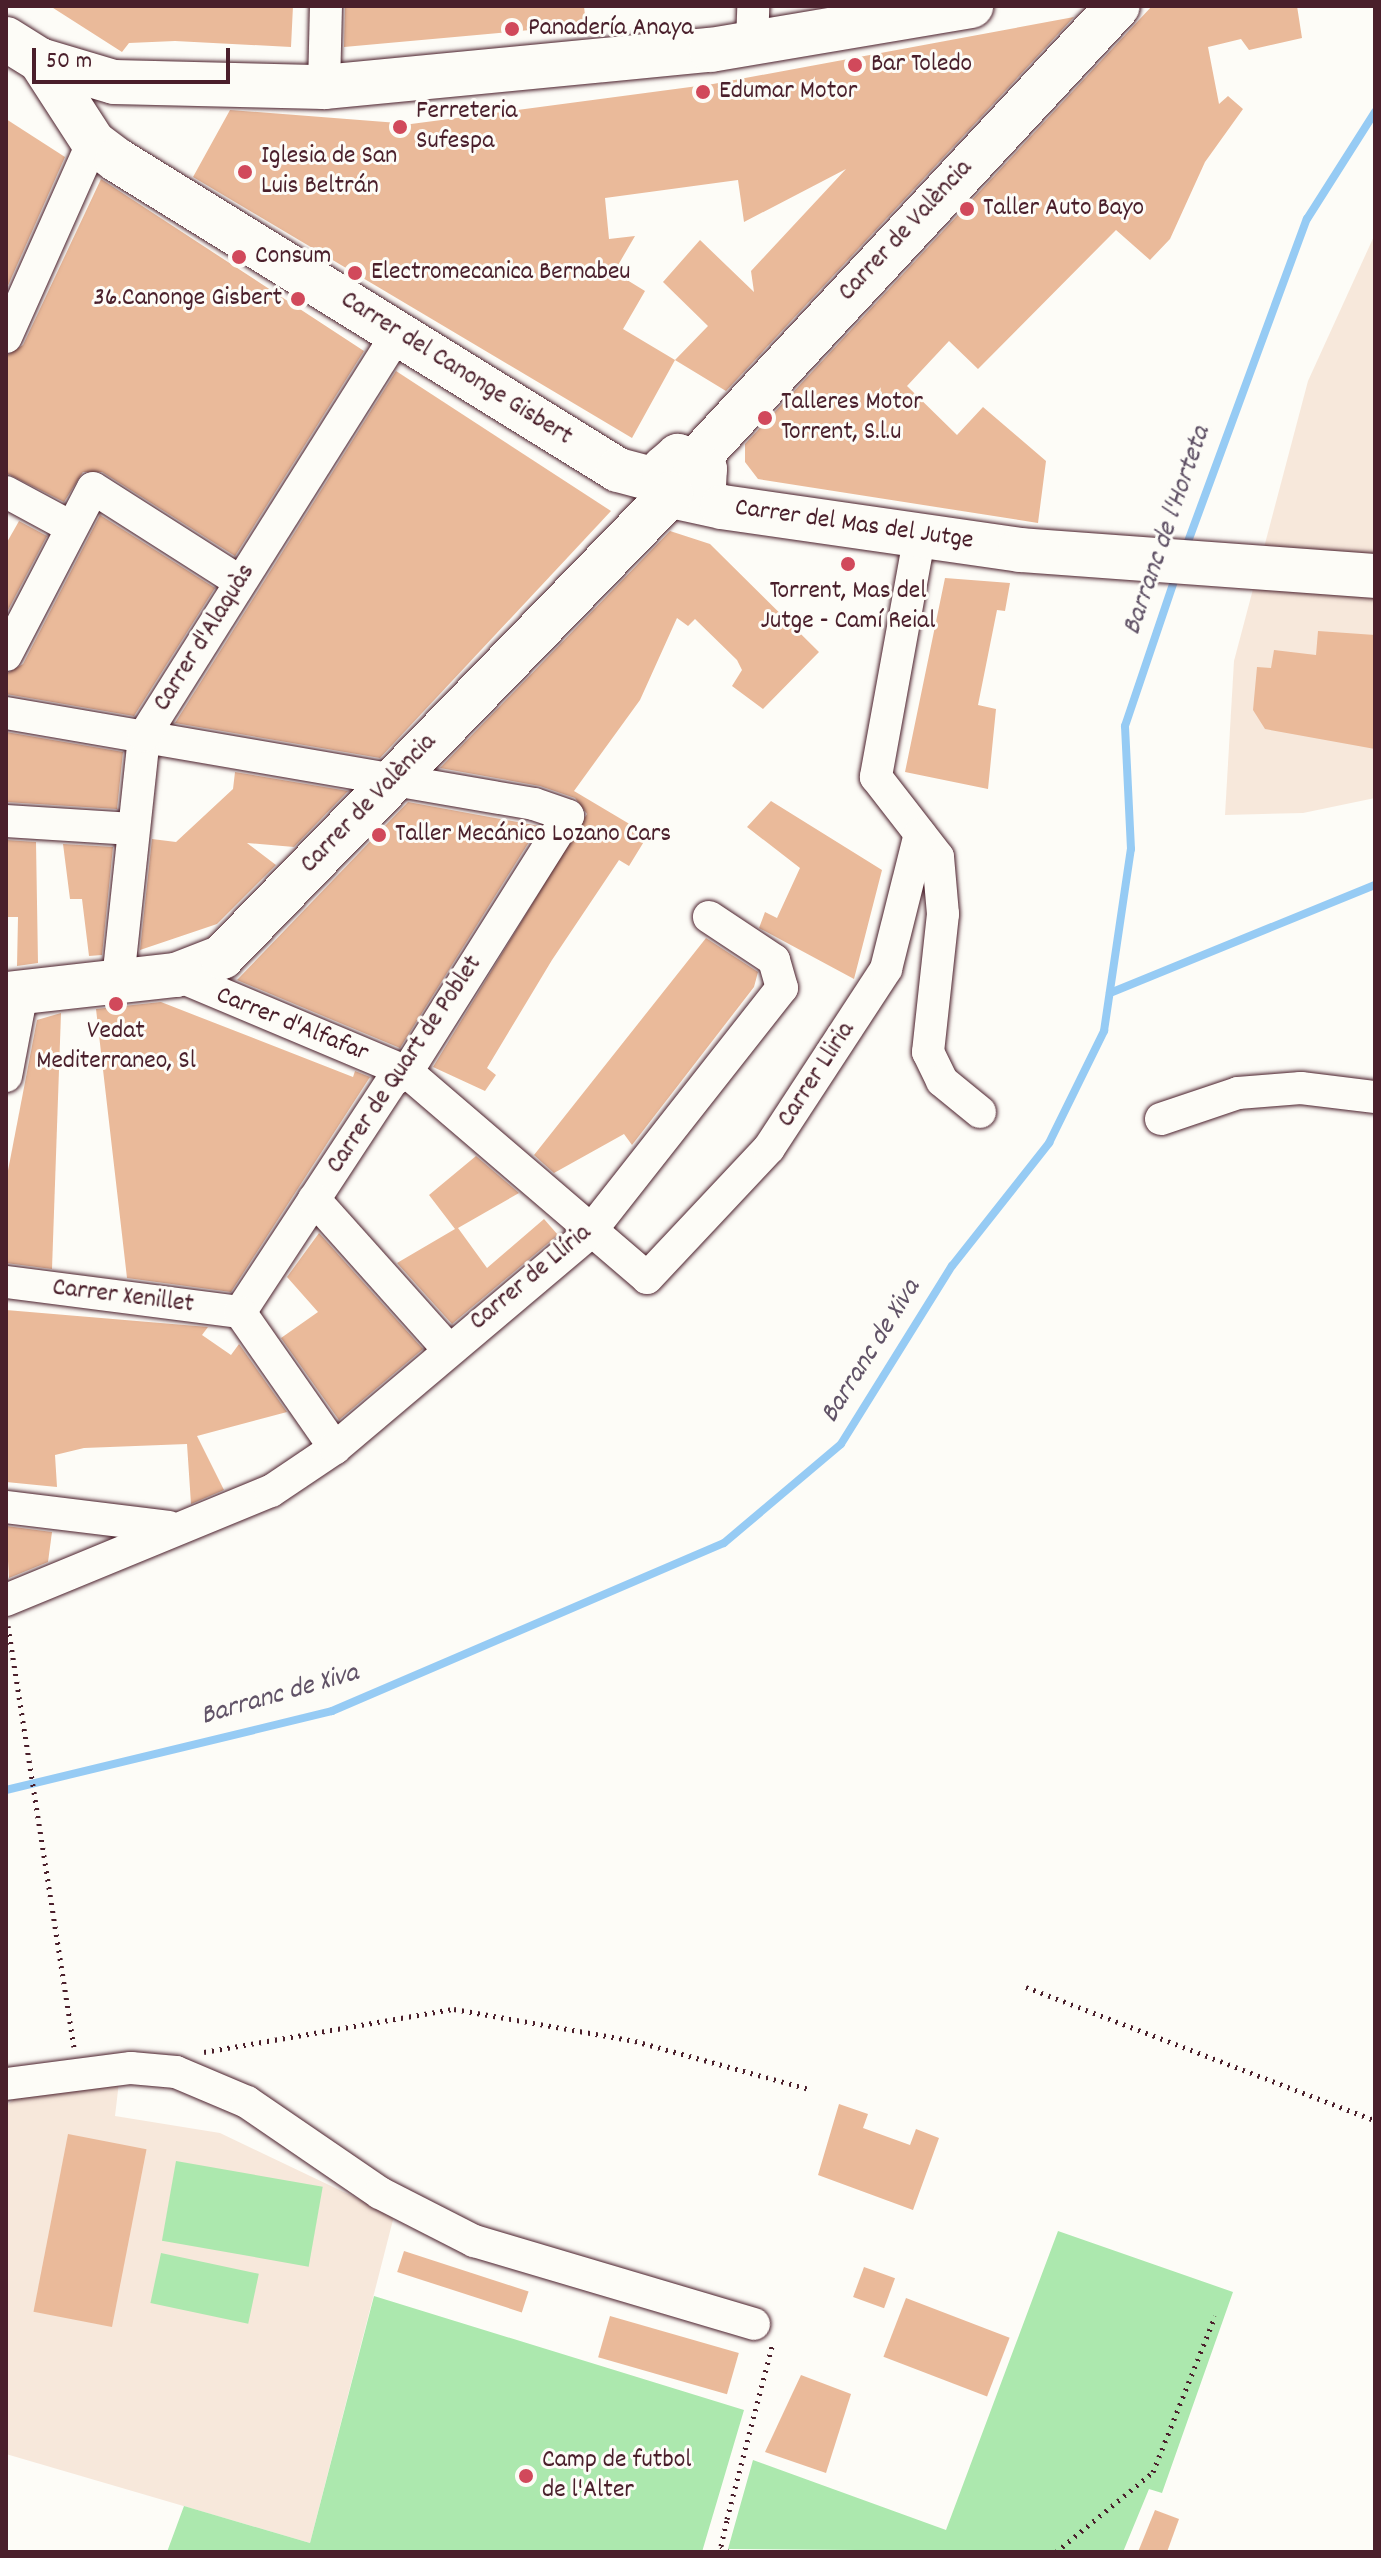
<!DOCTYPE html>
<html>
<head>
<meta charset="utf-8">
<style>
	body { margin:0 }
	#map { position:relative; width:1381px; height:2558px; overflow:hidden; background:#fdfcf7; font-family:Dekko,sans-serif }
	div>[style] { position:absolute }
	.built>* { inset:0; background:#f7e8db }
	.green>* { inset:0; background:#ace8ae; transform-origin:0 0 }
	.stream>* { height:8px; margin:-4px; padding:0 4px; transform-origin:4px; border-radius:4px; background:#96cbf4 }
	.building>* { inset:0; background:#eaba9a; transform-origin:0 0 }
	.path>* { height:5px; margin-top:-2.5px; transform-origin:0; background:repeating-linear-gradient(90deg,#4a1f2b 0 2px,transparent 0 8px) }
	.roads { filter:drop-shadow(0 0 2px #4a1f2b) drop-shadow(0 0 2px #4a1f2b) }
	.street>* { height:32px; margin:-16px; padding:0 16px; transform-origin:16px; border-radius:16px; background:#fdfcf7 }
	.secondary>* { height:44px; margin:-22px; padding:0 22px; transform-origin:22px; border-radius:22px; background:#fdfcf7 }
	.dots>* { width:22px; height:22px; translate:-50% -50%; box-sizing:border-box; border:4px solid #fdfcf7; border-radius:50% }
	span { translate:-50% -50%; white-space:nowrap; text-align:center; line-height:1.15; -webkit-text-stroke:6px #fdfcf7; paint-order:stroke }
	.poi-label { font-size:26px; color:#4a1f2b }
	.left { translate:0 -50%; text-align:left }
	.right { translate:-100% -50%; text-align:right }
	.street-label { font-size:26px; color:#4a1f2b }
	.water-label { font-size:28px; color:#615367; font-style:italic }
	.frame { position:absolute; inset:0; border:8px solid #4a1f2b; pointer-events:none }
	.scale { position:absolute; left:32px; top:48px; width:198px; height:36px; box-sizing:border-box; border:4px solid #4a1f2b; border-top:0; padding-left:10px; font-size:24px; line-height:28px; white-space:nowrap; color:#4a1f2b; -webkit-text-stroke:6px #fdfcf7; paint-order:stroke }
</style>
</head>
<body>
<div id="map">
	<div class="built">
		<i style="clip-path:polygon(1375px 234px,1375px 798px,1303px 813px,1225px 815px,1234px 661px,1308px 381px)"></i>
		<i style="clip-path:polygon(119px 2082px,115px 2116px,220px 2133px,394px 2216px,310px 2543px,6px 2454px,6px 2106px,24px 2091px)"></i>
	</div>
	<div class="green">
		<i style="left:176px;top:2161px;width:149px;height:81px;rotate:10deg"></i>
		<i style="clip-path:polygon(1058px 2231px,1233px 2292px,1162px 2493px,1149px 2489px,1123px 2552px,728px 2549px,753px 2460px,946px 2530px)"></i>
		<i style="left:161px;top:2253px;width:100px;height:51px;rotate:12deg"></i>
		<i style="clip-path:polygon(374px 2296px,744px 2410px,702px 2552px,167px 2552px,184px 2506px,310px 2543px)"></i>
	</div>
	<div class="stream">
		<i style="left:1186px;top:547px;width:350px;rotate:-69.8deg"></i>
		<i style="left:1307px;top:219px;width:127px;rotate:-57.6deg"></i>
		<i style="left:1110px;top:993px;width:286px;rotate:-22.2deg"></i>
		<i style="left:6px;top:1790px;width:335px;rotate:-13.6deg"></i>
		<i style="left:332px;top:1711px;width:426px;rotate:-23.2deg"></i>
		<i style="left:724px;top:1543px;width:153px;rotate:-40.2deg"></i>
		<i style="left:841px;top:1444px;width:210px;rotate:-58.1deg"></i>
		<i style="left:952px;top:1266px;width:157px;rotate:-51.7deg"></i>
		<i style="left:1049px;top:1143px;width:125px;rotate:-63.8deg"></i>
		<i style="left:1104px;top:1031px;width:184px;rotate:-81.6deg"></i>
		<i style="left:1131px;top:849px;width:123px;rotate:-92.8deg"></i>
		<i style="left:1125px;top:726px;width:159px;rotate:-71.3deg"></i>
	</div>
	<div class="building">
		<i style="clip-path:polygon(50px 6px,293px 6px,291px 47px,175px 41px,129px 43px,122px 52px)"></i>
		<i style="clip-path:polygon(345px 6px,584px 6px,586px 25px,344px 47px)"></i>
		<i style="clip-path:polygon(1152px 6px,1297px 6px,1302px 38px,1249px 50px,1241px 39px,1208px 47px,1219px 104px,1228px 96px,1243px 109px,1205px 162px,1170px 239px,1150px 260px,1116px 230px,978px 369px,949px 341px,907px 386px,957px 435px,983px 407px,1046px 461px,1038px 523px,758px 479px,745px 462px,745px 444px)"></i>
		<i style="clip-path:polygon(1074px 17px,726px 391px,675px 360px,708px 326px,663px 282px,700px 240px,754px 292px,751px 271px,846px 169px,744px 222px,738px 180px,605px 198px,609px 239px,635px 236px,614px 272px,645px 291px,623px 329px,675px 360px,632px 438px,193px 177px,230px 110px,411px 124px,713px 84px)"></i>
		<i style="clip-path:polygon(6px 119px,65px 157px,6px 290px)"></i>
		<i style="clip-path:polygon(101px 179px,364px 351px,235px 556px,102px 472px,83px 472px,64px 502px,6px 473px,6px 356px,23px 345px)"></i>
		<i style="clip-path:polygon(396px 371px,611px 511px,380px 758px,175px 723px)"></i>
		<i style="clip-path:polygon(100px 515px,215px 588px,134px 716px,6px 694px,6px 674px,23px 664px)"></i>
		<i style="clip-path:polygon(19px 521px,47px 536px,6px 614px,6px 544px)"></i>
		<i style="clip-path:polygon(670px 531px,710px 544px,819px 652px,763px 709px,732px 686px,742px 670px,737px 660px,695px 619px,688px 626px,677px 618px,640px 700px,574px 791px,648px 835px,629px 866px,619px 860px,552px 960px,487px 1068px,496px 1075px,485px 1091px,433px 1067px,587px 814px,575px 798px,540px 786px,440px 768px)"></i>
		<i style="clip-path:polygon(945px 578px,1010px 583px,1005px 611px,997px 610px,978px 705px,996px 709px,988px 789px,905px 772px)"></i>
		<i style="clip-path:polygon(1318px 631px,1375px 635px,1375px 749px,1265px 729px,1253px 710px,1257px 667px,1271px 668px,1274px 650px,1316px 655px)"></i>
		<i style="clip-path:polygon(6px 732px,123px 752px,117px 809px,6px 802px)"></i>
		<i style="clip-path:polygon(235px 772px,348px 791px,294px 847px,247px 843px,276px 865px,217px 924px,140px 950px,152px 839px,176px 842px,233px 789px)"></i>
		<i style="clip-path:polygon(771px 801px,882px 870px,854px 979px,759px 928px,765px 912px,777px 918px,800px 868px,747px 827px)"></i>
		<i style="clip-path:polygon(408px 802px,539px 826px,400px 1048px,237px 980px)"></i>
		<i style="clip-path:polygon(6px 840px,36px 842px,38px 963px,17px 966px,18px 917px,6px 917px)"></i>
		<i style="clip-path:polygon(63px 844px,113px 847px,102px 955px,89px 956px,82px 899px,70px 899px)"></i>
		<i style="clip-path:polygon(706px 938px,758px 972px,754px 987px,632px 1145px,624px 1134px,554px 1173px,534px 1155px)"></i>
		<i style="clip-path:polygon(161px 1002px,353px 1077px,355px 1071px,370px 1077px,231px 1292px,127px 1278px,96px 1009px)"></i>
		<i style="clip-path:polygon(61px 1013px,52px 1269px,6px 1263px,6px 1181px,37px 1020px)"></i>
		<i style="clip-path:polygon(476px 1156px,519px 1193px,458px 1228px,487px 1268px,544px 1219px,558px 1235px,452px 1324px,397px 1263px,455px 1229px,429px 1195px)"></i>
		<i style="clip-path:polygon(319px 1233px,423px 1349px,339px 1420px,281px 1338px,318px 1312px,287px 1277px)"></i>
		<i style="clip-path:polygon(6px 1310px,208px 1327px,202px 1335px,231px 1355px,239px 1344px,287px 1412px,197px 1436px,224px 1490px,191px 1504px,187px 1444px,84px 1448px,55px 1455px,57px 1487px,6px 1482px)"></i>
		<i style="clip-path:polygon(6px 1526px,52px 1532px,48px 1562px,9px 1578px)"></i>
		<i style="clip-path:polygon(839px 2104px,868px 2114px,863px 2128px,910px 2145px,916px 2129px,939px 2138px,913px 2210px,818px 2175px)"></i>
		<i style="left:68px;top:2134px;width:80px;height:181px;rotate:11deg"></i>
		<i style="left:404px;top:2251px;width:131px;height:22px;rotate:18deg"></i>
		<i style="left:864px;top:2267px;width:33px;height:32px;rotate:20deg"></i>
		<i style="left:906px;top:2298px;width:111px;height:63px;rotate:21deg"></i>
		<i style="left:610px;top:2316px;width:134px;height:43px;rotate:16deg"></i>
		<i style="clip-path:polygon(801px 2375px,851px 2394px,826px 2473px,765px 2452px)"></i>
		<i style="clip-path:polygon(1155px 2510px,1179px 2519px,1167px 2552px,1138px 2552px)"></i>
	</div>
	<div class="path">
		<i style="left:8px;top:1626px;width:426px;rotate:81.1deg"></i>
		<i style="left:1026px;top:1987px;width:373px;rotate:20.9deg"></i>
		<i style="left:204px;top:2052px;width:254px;rotate:-9.8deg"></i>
		<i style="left:454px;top:2009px;width:184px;rotate:10deg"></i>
		<i style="left:635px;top:2041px;width:180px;rotate:15.4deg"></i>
		<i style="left:728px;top:2552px;width:9px;rotate:-139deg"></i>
		<i style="left:721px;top:2546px;width:28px;rotate:-77deg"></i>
		<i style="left:727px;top:2519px;width:182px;rotate:-75.4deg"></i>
		<i style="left:1056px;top:2552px;width:126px;rotate:-39.5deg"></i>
		<i style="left:1153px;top:2472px;width:168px;rotate:-68.3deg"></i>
		<i style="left:1130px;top:2552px;width:1px;rotate:-45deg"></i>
	</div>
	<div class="roads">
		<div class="street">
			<i style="left:752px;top:44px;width:38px;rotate:-88deg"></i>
			<i style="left:324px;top:87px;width:81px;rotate:-88.6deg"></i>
			<i style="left:6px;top:337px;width:214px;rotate:-66deg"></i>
			<i style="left:6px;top:492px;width:74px;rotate:28.3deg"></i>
			<i style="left:920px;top:534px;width:247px;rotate:100.3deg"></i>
			<i style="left:876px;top:777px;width:101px;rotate:52.2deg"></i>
			<i style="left:938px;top:857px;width:57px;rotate:85deg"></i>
			<i style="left:943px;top:914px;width:139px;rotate:96.2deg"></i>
			<i style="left:928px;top:1052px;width:32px;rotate:64deg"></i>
			<i style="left:942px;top:1081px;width:49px;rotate:39.2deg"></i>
			<i style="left:6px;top:655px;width:188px;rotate:-62.5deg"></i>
			<i style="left:93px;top:488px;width:173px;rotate:32.5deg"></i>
			<i style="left:6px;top:713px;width:536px;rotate:9.78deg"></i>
			<i style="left:534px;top:804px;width:36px;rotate:19deg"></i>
			<i style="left:568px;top:816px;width:302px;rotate:122.2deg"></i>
			<i style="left:407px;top:1072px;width:17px;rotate:149deg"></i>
			<i style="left:392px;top:1081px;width:277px;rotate:123.3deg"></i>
			<i style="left:6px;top:821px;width:127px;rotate:3.6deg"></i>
			<i style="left:176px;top:975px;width:251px;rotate:22.8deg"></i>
			<i style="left:407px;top:1072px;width:316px;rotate:40.6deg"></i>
			<i style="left:647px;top:1278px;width:178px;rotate:-46.8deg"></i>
			<i style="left:769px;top:1148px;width:214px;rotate:-56.8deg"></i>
			<i style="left:886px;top:969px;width:139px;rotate:-75.9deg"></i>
			<i style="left:118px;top:980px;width:245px;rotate:-83.9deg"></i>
			<i style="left:144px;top:736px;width:476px;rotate:-57.8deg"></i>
			<i style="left:6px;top:1076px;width:86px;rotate:-79.2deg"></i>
			<i style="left:1161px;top:1119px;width:81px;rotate:-18.7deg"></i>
			<i style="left:1238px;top:1093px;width:63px;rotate:-4.5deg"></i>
			<i style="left:1301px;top:1088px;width:75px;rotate:6.9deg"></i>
			<i style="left:314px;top:1199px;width:201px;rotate:48.2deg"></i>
			<i style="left:6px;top:1282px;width:236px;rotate:7.3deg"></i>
			<i style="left:240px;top:1312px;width:166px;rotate:55.1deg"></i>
			<i style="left:6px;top:1507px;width:164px;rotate:7deg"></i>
			<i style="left:6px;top:1600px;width:287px;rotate:-22.4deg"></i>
			<i style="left:271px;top:1491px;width:77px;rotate:-33.9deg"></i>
			<i style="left:335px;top:1448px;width:333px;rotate:-40.2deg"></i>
			<i style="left:589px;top:1233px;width:312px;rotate:-51.8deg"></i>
			<i style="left:782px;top:988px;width:29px;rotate:-106deg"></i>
			<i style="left:774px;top:960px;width:78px;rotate:-146.5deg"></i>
			<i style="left:6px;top:2084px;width:126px;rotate:-7.3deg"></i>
			<i style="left:131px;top:2068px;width:45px;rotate:5.1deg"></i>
			<i style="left:176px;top:2072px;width:77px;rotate:22.9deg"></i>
			<i style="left:247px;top:2102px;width:161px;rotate:34.4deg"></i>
			<i style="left:380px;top:2193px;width:106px;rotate:27.1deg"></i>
			<i style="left:474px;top:2241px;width:292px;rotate:16.5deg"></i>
		</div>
		<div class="secondary">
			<i style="left:6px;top:39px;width:40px;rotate:32deg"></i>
			<i style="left:40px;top:60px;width:77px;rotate:16.6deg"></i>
			<i style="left:114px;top:82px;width:210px;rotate:1.4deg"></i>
			<i style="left:324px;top:87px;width:389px;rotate:-5.5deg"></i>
			<i style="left:711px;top:50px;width:264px;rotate:-9.6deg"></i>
			<i style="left:40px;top:60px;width:98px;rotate:57.1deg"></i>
			<i style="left:93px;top:142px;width:30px;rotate:37deg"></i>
			<i style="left:117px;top:160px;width:589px;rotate:31.75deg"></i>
			<i style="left:618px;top:470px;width:47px;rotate:14.9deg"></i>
			<i style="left:697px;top:459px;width:618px;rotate:-47.1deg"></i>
			<i style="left:689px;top:498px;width:19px;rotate:-39deg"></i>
			<i style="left:704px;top:486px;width:17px;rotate:-87deg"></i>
			<i style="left:705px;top:469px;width:30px;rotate:-154deg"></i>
			<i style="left:678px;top:456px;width:18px;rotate:139deg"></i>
			<i style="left:664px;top:468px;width:20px;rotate:84deg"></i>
			<i style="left:666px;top:488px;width:13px;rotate:42deg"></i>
			<i style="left:676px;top:497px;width:47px;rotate:12.3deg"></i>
			<i style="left:722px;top:507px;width:301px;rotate:8.2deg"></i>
			<i style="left:1020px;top:550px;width:356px;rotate:4.2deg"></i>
			<i style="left:6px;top:994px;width:171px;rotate:-6.4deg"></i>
			<i style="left:176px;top:975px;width:49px;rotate:-21.4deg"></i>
			<i style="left:222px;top:957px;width:645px;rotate:-45.88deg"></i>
		</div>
	</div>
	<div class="dots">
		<i style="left:512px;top:29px;background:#d1495b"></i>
		<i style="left:855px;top:65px;background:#d1495b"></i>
		<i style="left:703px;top:92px;background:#d1495b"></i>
		<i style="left:400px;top:127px;background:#d1495b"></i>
		<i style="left:245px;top:172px;background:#d1495b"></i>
		<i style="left:967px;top:209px;background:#d1495b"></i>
		<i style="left:239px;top:257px;background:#d1495b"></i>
		<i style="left:355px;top:273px;background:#d1495b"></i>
		<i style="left:298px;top:299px;background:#d1495b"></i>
		<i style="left:765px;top:418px;background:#d1495b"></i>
		<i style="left:848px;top:564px;background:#d1495b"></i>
		<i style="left:379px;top:835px;background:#d1495b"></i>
		<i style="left:116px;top:1004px;background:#d1495b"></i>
		<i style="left:526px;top:2476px;background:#d1495b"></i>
	</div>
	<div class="poi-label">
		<span class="left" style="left:528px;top:29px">Panadería Anaya</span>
		<span class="left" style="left:871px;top:65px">Bar Toledo</span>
		<span class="left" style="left:719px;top:92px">Edumar Motor</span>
		<span class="left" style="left:416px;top:127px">Ferreteria<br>Sufespa</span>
		<span class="left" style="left:261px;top:172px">Iglesia de San<br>Luis Beltrán</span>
		<span class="left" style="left:983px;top:209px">Taller Auto Bayo</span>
		<span class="left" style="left:255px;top:257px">Consum</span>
		<span class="left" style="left:371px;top:273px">Electromecanica Bernabeu</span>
		<span class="right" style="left:282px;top:299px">36.Canonge Gisbert</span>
		<span class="left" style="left:781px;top:418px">Talleres Motor<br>Torrent, S.l.u</span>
		<span style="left:848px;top:607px">Torrent, Mas del<br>Jutge - Camí Reial</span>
		<span class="left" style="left:395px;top:835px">Taller Mecánico Lozano Cars</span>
		<span style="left:116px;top:1047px">Vedat<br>Mediterraneo, Sl</span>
		<span class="left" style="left:542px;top:2476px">Camp de futbol<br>de l'Alter</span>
	</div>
	<div class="street-label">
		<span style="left:906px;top:231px;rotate:-47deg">Carrer de València</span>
		<span style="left:456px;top:369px;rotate:32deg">Carrer del Canonge Gisbert</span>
		<span style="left:854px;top:525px;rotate:8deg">Carrer del Mas del Jutge</span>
		<span style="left:205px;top:638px;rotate:-58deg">Carrer d'Alaquàs</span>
		<span style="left:369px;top:804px;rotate:-46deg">Carrer de València</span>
		<span style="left:292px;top:1025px;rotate:22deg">Carrer d'Alfafar</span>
		<span style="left:405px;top:1065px;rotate:-56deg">Carrer de Quart de Poblet</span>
		<span style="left:817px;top:1075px;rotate:-57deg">Carrer Lliria</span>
		<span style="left:531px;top:1278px;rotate:-40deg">Carrer de Llíria</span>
		<span style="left:123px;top:1297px;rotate:7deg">Carrer Xenillet</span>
	</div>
	<div class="water-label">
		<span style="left:1168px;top:531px;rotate:-71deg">Barranc de l'Horteta</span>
		<span style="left:872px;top:1352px;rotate:-58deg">Barranc de Xiva</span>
		<span style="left:280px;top:1696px;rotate:-16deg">Barranc de Xiva</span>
	</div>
	<div class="frame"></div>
	<div class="scale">50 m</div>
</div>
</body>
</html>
